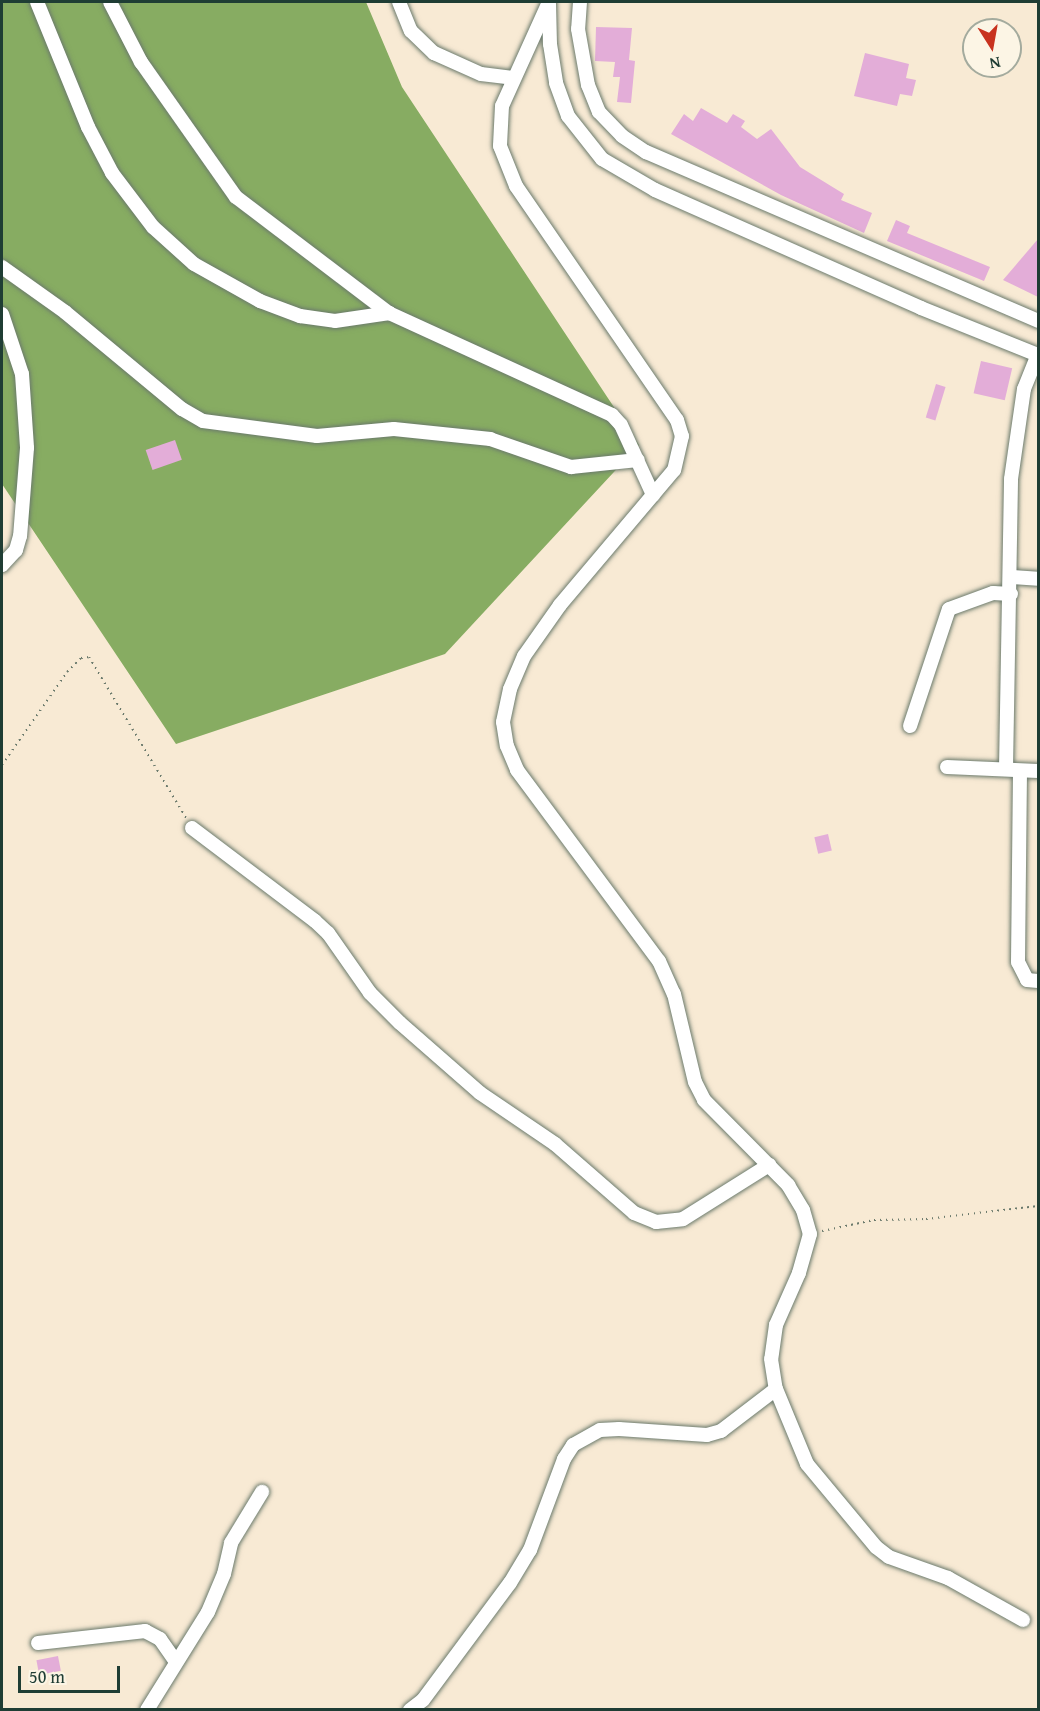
<!DOCTYPE html>
<html>
<head>
<meta charset="utf-8">
<style>
	body { margin:0 }
	#map { position:relative; width:1040px; height:1711px; overflow:hidden; background:#f8ead4; font-family:"Gentium Book Plus",serif }
	div>[style] { position:absolute }
	.forest>* { inset:0; background:#87ac62 }
	.building>* { inset:0; background:#e3add8; transform-origin:0 0 }
	.path>* { height:2px; margin-top:-1px; transform-origin:0; background:repeating-linear-gradient(90deg,#6b7a6c 0 1.5px,transparent 0 6px) }
	.roads { filter:drop-shadow(0 0 2px #6b7a6c) drop-shadow(0 0 2px #6b7a6c) }
	.minor>* { height:14px; margin:-7px; padding:0 7px; transform-origin:7px; border-radius:7px; background:#fff }
	span { translate:-50% -50%; white-space:nowrap; text-align:center; line-height:1.15; -webkit-text-stroke:4.5px #fcf5e5; paint-order:stroke }
	.frame { position:absolute; inset:0; border:3px solid #1f3d34; pointer-events:none }
	.north { position:absolute; left:962px; top:18px; width:60px; height:60px; box-sizing:border-box; background:#fcf5e5; border:2px solid #a4ab9e; border-radius:50%; rotate:169deg; font-size:16px; font-weight:700; line-height:24px; text-align:center; color:#1f3d34 }
	.north::after { content:''; display:block; margin:auto; width:21px; height:27px; background:#c8321e; clip-path:polygon(50% 0,100% 100%,50% 72%,0 100%) }
	.scale { position:absolute; left:18px; top:1666px; width:102px; height:27px; box-sizing:border-box; border:3px solid #1f3d34; border-top:0; padding-left:8px; font-size:18px; line-height:21px; white-space:nowrap; color:#1f3d34; -webkit-text-stroke:4px #fcf5e5; paint-order:stroke }
</style>
</head>
<body>
<div id="map">
	<div class="forest">
		<i style="clip-path:polygon(2px 2px,366px 2px,402px 87px,639px 445px,445px 654px,176px 744px,2px 484px)"></i>
	</div>
	<div class="building">
		<i style="clip-path:polygon(596px 27px,632px 28px,629px 60px,635px 61px,631px 103px,617px 102px,620px 77px,613px 77px,615px 62px,595px 61px)"></i>
		<i style="clip-path:polygon(865px 53px,909px 64px,906px 78px,916px 80px,912px 96px,900px 94px,897px 106px,854px 96px)"></i>
		<i style="clip-path:polygon(701px 108px,727px 123px,733px 114px,745px 121px,741px 127px,757px 139px,771px 129px,800px 167px,844px 194px,841px 200px,872px 213px,864px 233px,781px 195px,671px 134px,684px 114px,693px 121px)"></i>
		<i style="clip-path:polygon(896px 220px,910px 226px,907px 233px,990px 267px,984px 281px,887px 241px)"></i>
		<i style="clip-path:polygon(1038px 239px,1038px 297px,1003px 280px)"></i>
		<i style="left:981px;top:361px;width:32px;height:33px;rotate:13deg"></i>
		<i style="left:936px;top:384px;width:10px;height:35px;rotate:17deg"></i>
		<i style="left:175px;top:440px;width:21px;height:31px;rotate:71deg"></i>
		<i style="left:828px;top:834px;width:17px;height:14px;rotate:77deg"></i>
		<i style="left:58px;top:1656px;width:15px;height:22px;rotate:79deg"></i>
	</div>
	<div class="path">
		<i style="left:2px;top:765px;width:113px;rotate:-55deg"></i>
		<i style="left:67px;top:672px;width:20px;rotate:-45deg"></i>
		<i style="left:81px;top:658px;width:8px;rotate:-7deg"></i>
		<i style="left:89px;top:657px;width:188px;rotate:58.9deg"></i>
		<i style="left:822px;top:1231px;width:53px;rotate:-11.9deg"></i>
		<i style="left:874px;top:1220px;width:52px;rotate:-1.1deg"></i>
		<i style="left:926px;top:1219px;width:113px;rotate:-6.6deg"></i>
	</div>
	<div class="roads">
		<div class="minor">
			<i style="left:37px;top:2px;width:135px;rotate:67.8deg"></i>
			<i style="left:88px;top:127px;width:52px;rotate:62.4deg"></i>
			<i style="left:112px;top:173px;width:68px;rotate:52.8deg"></i>
			<i style="left:153px;top:227px;width:55px;rotate:42.1deg"></i>
			<i style="left:194px;top:264px;width:76px;rotate:29.3deg"></i>
			<i style="left:260px;top:301px;width:43px;rotate:20.6deg"></i>
			<i style="left:300px;top:316px;width:35px;rotate:8deg"></i>
			<i style="left:335px;top:321px;width:55px;rotate:-8.4deg"></i>
			<i style="left:110px;top:2px;width:68px;rotate:62.7deg"></i>
			<i style="left:141px;top:62px;width:165px;rotate:54.9deg"></i>
			<i style="left:236px;top:197px;width:192px;rotate:37.2deg"></i>
			<i style="left:389px;top:313px;width:245px;rotate:24.6deg"></i>
			<i style="left:612px;top:415px;width:13px;rotate:48deg"></i>
			<i style="left:621px;top:425px;width:77px;rotate:65.4deg"></i>
			<i style="left:399px;top:2px;width:31px;rotate:68deg"></i>
			<i style="left:411px;top:31px;width:32px;rotate:44deg"></i>
			<i style="left:434px;top:53px;width:51px;rotate:24.1deg"></i>
			<i style="left:481px;top:74px;width:32px;rotate:7deg"></i>
			<i style="left:549px;top:2px;width:114px;rotate:114.3deg"></i>
			<i style="left:502px;top:106px;width:40px;rotate:92.9deg"></i>
			<i style="left:500px;top:146px;width:43px;rotate:68.2deg"></i>
			<i style="left:516px;top:186px;width:284px;rotate:55.5deg"></i>
			<i style="left:677px;top:420px;width:17px;rotate:73deg"></i>
			<i style="left:682px;top:436px;width:35px;rotate:103deg"></i>
			<i style="left:674px;top:470px;width:177px;rotate:130.2deg"></i>
			<i style="left:560px;top:605px;width:62px;rotate:125.2deg"></i>
			<i style="left:524px;top:656px;width:36px;rotate:113deg"></i>
			<i style="left:510px;top:689px;width:34px;rotate:102deg"></i>
			<i style="left:503px;top:722px;width:24px;rotate:81deg"></i>
			<i style="left:507px;top:746px;width:26px;rotate:67deg"></i>
			<i style="left:517px;top:770px;width:238px;rotate:53.4deg"></i>
			<i style="left:659px;top:961px;width:36px;rotate:66deg"></i>
			<i style="left:674px;top:994px;width:90px;rotate:76.6deg"></i>
			<i style="left:695px;top:1082px;width:20px;rotate:63deg"></i>
			<i style="left:704px;top:1100px;width:120px;rotate:45.3deg"></i>
			<i style="left:788px;top:1185px;width:29px;rotate:59deg"></i>
			<i style="left:803px;top:1210px;width:25px;rotate:74deg"></i>
			<i style="left:810px;top:1234px;width:41px;rotate:105.8deg"></i>
			<i style="left:799px;top:1273px;width:57px;rotate:113.9deg"></i>
			<i style="left:776px;top:1325px;width:34px;rotate:98deg"></i>
			<i style="left:771px;top:1359px;width:30px;rotate:81deg"></i>
			<i style="left:776px;top:1389px;width:81px;rotate:67.5deg"></i>
			<i style="left:807px;top:1464px;width:108px;rotate:50.3deg"></i>
			<i style="left:876px;top:1547px;width:16px;rotate:38deg"></i>
			<i style="left:889px;top:1557px;width:63px;rotate:19.6deg"></i>
			<i style="left:948px;top:1578px;width:86px;rotate:29.2deg"></i>
			<i style="left:580px;top:2px;width:27px;rotate:94deg"></i>
			<i style="left:578px;top:29px;width:57px;rotate:79.9deg"></i>
			<i style="left:588px;top:85px;width:29px;rotate:68deg"></i>
			<i style="left:599px;top:112px;width:33px;rotate:46deg"></i>
			<i style="left:622px;top:136px;width:29px;rotate:34deg"></i>
			<i style="left:646px;top:152px;width:427px;rotate:23.3deg"></i>
			<i style="left:549px;top:4px;width:40px;rotate:88.6deg"></i>
			<i style="left:550px;top:44px;width:39px;rotate:81deg"></i>
			<i style="left:556px;top:83px;width:35px;rotate:70deg"></i>
			<i style="left:568px;top:116px;width:55px;rotate:51.7deg"></i>
			<i style="left:602px;top:159px;width:61px;rotate:30.3deg"></i>
			<i style="left:655px;top:190px;width:291px;rotate:23.9deg"></i>
			<i style="left:921px;top:308px;width:126px;rotate:21.9deg"></i>
			<i style="left:2px;top:267px;width:77px;rotate:35.5deg"></i>
			<i style="left:65px;top:312px;width:152px;rotate:39.7deg"></i>
			<i style="left:182px;top:409px;width:24px;rotate:30deg"></i>
			<i style="left:203px;top:421px;width:115px;rotate:7.5deg"></i>
			<i style="left:317px;top:436px;width:77px;rotate:-5.2deg"></i>
			<i style="left:394px;top:429px;width:97px;rotate:5.9deg"></i>
			<i style="left:490px;top:439px;width:86px;rotate:19.1deg"></i>
			<i style="left:571px;top:467px;width:67px;rotate:-6deg"></i>
			<i style="left:2px;top:314px;width:63px;rotate:71.6deg"></i>
			<i style="left:22px;top:374px;width:74px;rotate:86.1deg"></i>
			<i style="left:27px;top:448px;width:88px;rotate:94.5deg"></i>
			<i style="left:20px;top:536px;width:15px;rotate:106deg"></i>
			<i style="left:16px;top:550px;width:21px;rotate:133deg"></i>
			<i style="left:1012px;top:577px;width:26px;rotate:4deg"></i>
			<i style="left:910px;top:726px;width:123px;rotate:-71.6deg"></i>
			<i style="left:949px;top:609px;width:47px;rotate:-20deg"></i>
			<i style="left:993px;top:593px;width:18px;rotate:3deg"></i>
			<i style="left:947px;top:767px;width:91px;rotate:2.5deg"></i>
			<i style="left:1006px;top:768px;width:289px;rotate:-89deg"></i>
			<i style="left:1011px;top:479px;width:91px;rotate:-81.8deg"></i>
			<i style="left:1024px;top:389px;width:37px;rotate:-68deg"></i>
			<i style="left:1020px;top:771px;width:191px;rotate:90.6deg"></i>
			<i style="left:1018px;top:962px;width:20px;rotate:63deg"></i>
			<i style="left:1027px;top:980px;width:11px;rotate:5deg"></i>
			<i style="left:192px;top:828px;width:154px;rotate:37.1deg"></i>
			<i style="left:315px;top:921px;width:18px;rotate:43deg"></i>
			<i style="left:328px;top:933px;width:73px;rotate:55deg"></i>
			<i style="left:370px;top:993px;width:42px;rotate:45deg"></i>
			<i style="left:400px;top:1023px;width:106px;rotate:41.2deg"></i>
			<i style="left:480px;top:1093px;width:91px;rotate:34.2deg"></i>
			<i style="left:555px;top:1144px;width:105px;rotate:41.1deg"></i>
			<i style="left:634px;top:1213px;width:24px;rotate:22deg"></i>
			<i style="left:656px;top:1222px;width:27px;rotate:-6deg"></i>
			<i style="left:683px;top:1219px;width:102px;rotate:-32.1deg"></i>
			<i style="left:38px;top:1643px;width:108px;rotate:-6.4deg"></i>
			<i style="left:145px;top:1631px;width:17px;rotate:28deg"></i>
			<i style="left:160px;top:1639px;width:28px;rotate:55deg"></i>
			<i style="left:147px;top:1710px;width:115px;rotate:-58.1deg"></i>
			<i style="left:208px;top:1612px;width:41px;rotate:-67.2deg"></i>
			<i style="left:224px;top:1574px;width:32px;rotate:-77deg"></i>
			<i style="left:231px;top:1543px;width:60px;rotate:-58.7deg"></i>
			<i style="left:410px;top:1710px;width:16px;rotate:-38deg"></i>
			<i style="left:423px;top:1700px;width:146px;rotate:-53.4deg"></i>
			<i style="left:510px;top:1583px;width:39px;rotate:-59deg"></i>
			<i style="left:530px;top:1550px;width:97px;rotate:-69.5deg"></i>
			<i style="left:564px;top:1459px;width:17px;rotate:-57deg"></i>
			<i style="left:573px;top:1445px;width:31px;rotate:-29deg"></i>
			<i style="left:600px;top:1430px;width:19px;rotate:-3deg"></i>
			<i style="left:619px;top:1429px;width:88px;rotate:3.9deg"></i>
			<i style="left:707px;top:1435px;width:15px;rotate:-16deg"></i>
			<i style="left:721px;top:1431px;width:69px;rotate:-37.4deg"></i>
		</div>
	</div>
	<div class="frame"></div>
	<div class="north">N</div>
	<div class="scale">50 m</div>
</div>
</body>
</html>
